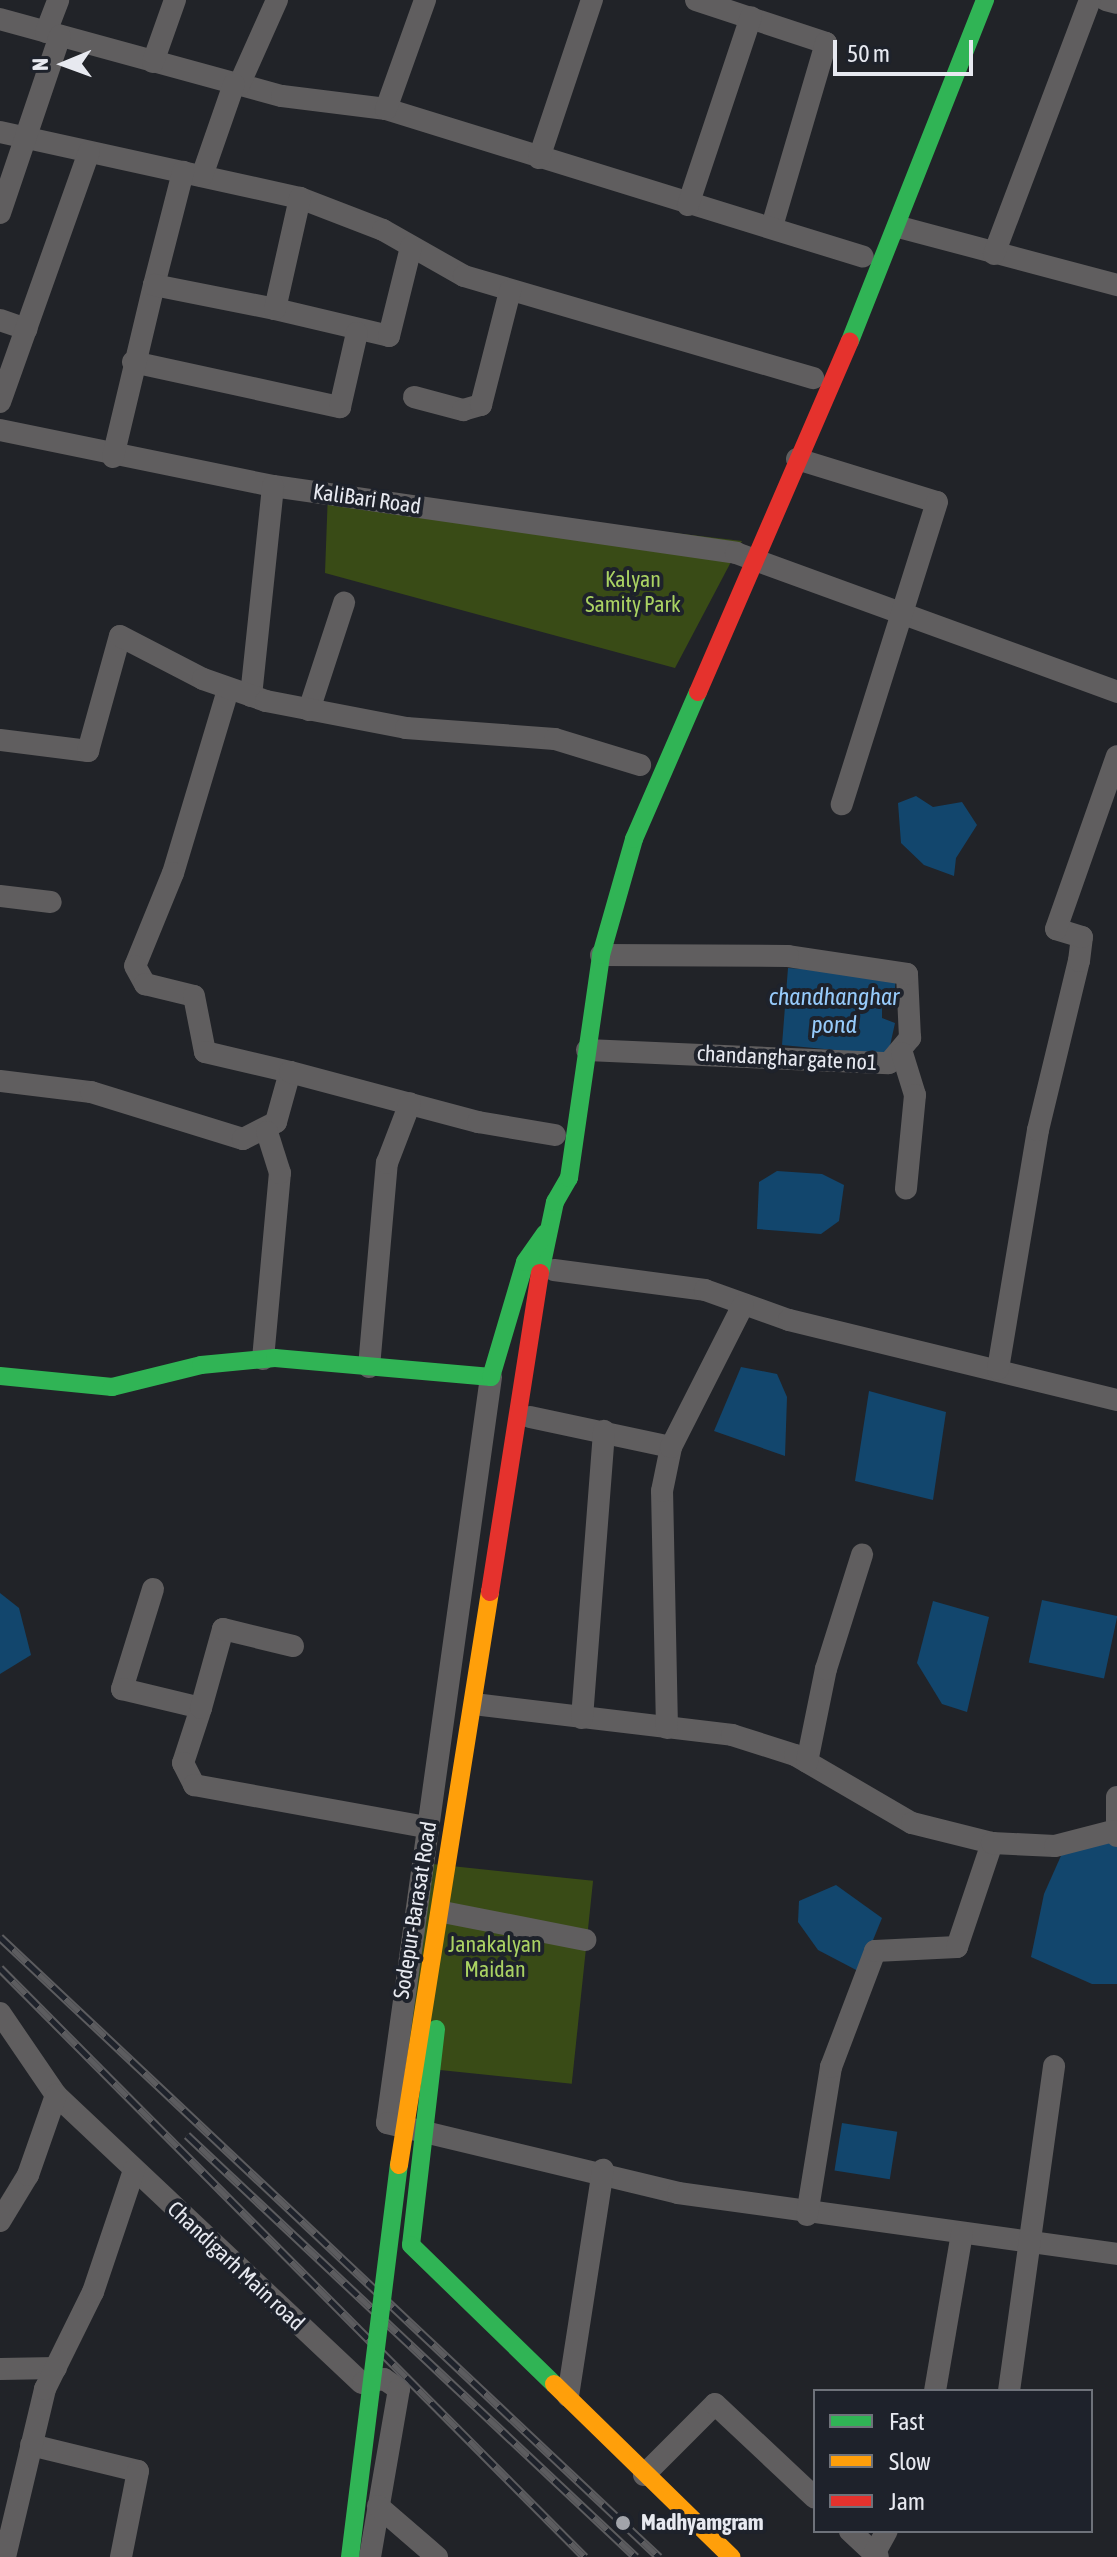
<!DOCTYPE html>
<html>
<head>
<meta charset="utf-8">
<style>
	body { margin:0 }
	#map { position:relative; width:1117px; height:2557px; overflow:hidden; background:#212328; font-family:"Asap Condensed",sans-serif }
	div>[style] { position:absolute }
	.green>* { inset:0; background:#394b16; transform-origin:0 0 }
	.water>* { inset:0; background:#12466d; transform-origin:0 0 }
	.street>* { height:22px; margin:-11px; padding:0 11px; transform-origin:11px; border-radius:11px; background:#605e5f }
	.fast>* { height:18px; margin:-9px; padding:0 9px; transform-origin:9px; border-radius:9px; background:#30b455 }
	.slow>* { height:18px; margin:-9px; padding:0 9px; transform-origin:9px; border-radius:9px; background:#ff9f0a }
	.jam>* { height:18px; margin:-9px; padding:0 9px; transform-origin:9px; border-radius:9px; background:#e5322d }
	.rail>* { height:9px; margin-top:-4.5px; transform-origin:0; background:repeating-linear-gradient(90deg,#1e222b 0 18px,#5c5c5f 0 36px); box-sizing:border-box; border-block:2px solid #5c5c5f }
	.fast-bridge>* { height:18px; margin:-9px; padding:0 9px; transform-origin:9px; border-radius:9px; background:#30b455 }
	.slow-bridge>* { height:18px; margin:-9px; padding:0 9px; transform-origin:9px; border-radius:9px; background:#ff9f0a }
	.jam-bridge>* { height:18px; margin:-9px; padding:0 9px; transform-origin:9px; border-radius:9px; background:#e5322d }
	.dots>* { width:22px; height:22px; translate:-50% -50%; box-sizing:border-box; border:4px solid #1e222b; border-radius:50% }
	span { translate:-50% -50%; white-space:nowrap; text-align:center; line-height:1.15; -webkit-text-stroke:8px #1e222b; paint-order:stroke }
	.street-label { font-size:22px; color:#e7e9f0 }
	.park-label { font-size:22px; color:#aad263 }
	.poi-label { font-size:22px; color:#e7e9f0; font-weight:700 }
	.left { translate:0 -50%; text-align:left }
	.water-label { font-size:24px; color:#97cbfb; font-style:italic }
	.legend { position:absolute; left:813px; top:2389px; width:280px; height:144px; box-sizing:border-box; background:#1e222b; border:2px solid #6e727a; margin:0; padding:10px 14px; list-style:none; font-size:24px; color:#e7e9f0 }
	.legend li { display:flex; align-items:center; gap:16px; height:40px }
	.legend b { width:40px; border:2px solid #6e727a }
	.north { position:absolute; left:24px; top:24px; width:80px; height:80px; -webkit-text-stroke:6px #1e222b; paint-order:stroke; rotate:269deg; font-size:22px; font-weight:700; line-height:32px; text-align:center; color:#e7e9f0 }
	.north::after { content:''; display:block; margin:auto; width:28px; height:36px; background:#e7e9f0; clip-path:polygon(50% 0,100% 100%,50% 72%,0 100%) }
	.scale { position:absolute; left:833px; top:40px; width:140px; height:36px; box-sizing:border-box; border:4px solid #e7e9f0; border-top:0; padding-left:10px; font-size:24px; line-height:28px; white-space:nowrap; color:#e7e9f0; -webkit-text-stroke:6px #1e222b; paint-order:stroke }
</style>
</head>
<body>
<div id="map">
	<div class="green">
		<i style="clip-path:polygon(328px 492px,742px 541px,675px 668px,325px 573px)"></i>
		<i style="left:423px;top:1863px;width:171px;height:204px;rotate:6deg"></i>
	</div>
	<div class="water">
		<i style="clip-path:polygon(916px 796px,933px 807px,962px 802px,977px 825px,956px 858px,954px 876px,924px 865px,901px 843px,898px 803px)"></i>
		<i style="clip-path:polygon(788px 968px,896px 975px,895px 988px,882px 990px,882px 1018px,895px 1023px,888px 1055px,782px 1045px)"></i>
		<i style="clip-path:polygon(777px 1171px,822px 1174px,844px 1185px,839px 1221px,821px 1234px,757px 1229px,759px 1182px)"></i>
		<i style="clip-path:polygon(741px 1367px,777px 1374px,787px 1397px,785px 1456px,714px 1431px)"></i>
		<i style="clip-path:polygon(869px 1391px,946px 1412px,933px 1500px,855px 1481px)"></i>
		<i style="clip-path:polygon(0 1593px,19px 1608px,31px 1655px,0 1674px)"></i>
		<i style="left:1042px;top:1600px;width:77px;height:64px;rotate:12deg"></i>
		<i style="clip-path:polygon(933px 1601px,989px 1617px,967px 1712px,942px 1704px,917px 1663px)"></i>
		<i style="clip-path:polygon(1097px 1836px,1117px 1845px,1117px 1984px,1092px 1984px,1031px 1957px,1044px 1894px,1064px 1849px)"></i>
		<i style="clip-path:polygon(836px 1885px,882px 1918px,860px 1972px,818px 1950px,798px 1922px,799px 1901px)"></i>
		<i style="left:842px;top:2123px;width:56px;height:48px;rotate:9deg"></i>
	</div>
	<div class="street">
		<i style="left:696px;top:0;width:137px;rotate:18.3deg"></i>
		<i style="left:826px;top:43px;width:192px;rotate:106.4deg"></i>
		<i style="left:1106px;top:0;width:11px;rotate:15deg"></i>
		<i style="left:0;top:19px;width:292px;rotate:15.3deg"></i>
		<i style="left:282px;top:96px;width:105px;rotate:7.1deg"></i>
		<i style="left:386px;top:109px;width:499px;rotate:17.2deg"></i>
		<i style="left:46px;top:32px;width:34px;rotate:-69deg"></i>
		<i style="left:153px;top:62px;width:66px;rotate:-70.5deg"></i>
		<i style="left:239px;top:85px;width:93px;rotate:-65.9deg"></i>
		<i style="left:386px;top:109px;width:116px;rotate:-70.3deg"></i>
		<i style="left:0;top:132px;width:307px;rotate:12.4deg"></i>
		<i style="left:300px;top:198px;width:89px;rotate:21.1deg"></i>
		<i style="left:383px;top:230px;width:93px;rotate:29.6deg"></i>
		<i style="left:464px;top:276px;width:364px;rotate:16.3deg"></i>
		<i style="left:539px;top:158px;width:167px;rotate:-71.5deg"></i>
		<i style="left:202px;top:176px;width:97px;rotate:-70.8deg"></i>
		<i style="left:688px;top:205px;width:198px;rotate:-71.5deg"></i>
		<i style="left:0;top:213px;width:187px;rotate:-71.3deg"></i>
		<i style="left:899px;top:227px;width:226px;rotate:14.9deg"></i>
		<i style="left:994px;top:254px;width:272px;rotate:-69.3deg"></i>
		<i style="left:154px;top:285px;width:117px;rotate:-75.6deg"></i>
		<i style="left:275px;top:309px;width:117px;rotate:13.3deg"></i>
		<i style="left:389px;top:336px;width:92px;rotate:-76.1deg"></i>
		<i style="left:0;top:320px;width:28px;rotate:19deg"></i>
		<i style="left:133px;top:362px;width:212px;rotate:12.3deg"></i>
		<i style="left:340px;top:407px;width:76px;rotate:-77.1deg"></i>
		<i style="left:414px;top:397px;width:51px;rotate:14.9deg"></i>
		<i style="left:463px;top:410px;width:19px;rotate:-16deg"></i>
		<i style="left:481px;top:405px;width:118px;rotate:-75.7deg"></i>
		<i style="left:0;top:402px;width:265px;rotate:-70.4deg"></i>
		<i style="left:0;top:430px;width:279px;rotate:11.6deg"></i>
		<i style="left:273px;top:486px;width:468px;rotate:8.2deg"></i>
		<i style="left:736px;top:553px;width:406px;rotate:20deg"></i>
		<i style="left:113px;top:457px;width:177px;rotate:-76.6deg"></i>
		<i style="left:154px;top:285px;width:123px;rotate:11.2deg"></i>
		<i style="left:275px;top:309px;width:114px;rotate:-77.3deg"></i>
		<i style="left:797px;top:459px;width:146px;rotate:17.1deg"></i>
		<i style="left:937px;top:502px;width:317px;rotate:107.5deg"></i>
		<i style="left:228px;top:690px;width:191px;rotate:106.7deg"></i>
		<i style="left:173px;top:873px;width:100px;rotate:112.2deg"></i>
		<i style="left:135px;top:966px;width:21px;rotate:61deg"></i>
		<i style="left:145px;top:984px;width:50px;rotate:13.8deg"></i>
		<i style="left:194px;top:996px;width:57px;rotate:78.9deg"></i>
		<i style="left:205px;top:1052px;width:87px;rotate:13.2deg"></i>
		<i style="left:251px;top:696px;width:211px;rotate:-84deg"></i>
		<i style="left:309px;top:710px;width:113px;rotate:-71.9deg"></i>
		<i style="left:0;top:740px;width:89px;rotate:7.1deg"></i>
		<i style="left:88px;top:751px;width:119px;rotate:-74.5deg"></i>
		<i style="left:120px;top:636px;width:93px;rotate:27.4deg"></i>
		<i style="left:203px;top:679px;width:67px;rotate:19.2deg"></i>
		<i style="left:266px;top:701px;width:143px;rotate:10.9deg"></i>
		<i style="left:406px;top:728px;width:149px;rotate:4.2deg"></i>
		<i style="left:555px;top:739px;width:89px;rotate:17deg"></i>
		<i style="left:0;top:896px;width:51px;rotate:6.7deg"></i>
		<i style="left:587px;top:1050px;width:302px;rotate:2.5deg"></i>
		<i style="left:889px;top:1063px;width:33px;rotate:-50deg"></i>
		<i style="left:910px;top:1038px;width:64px;rotate:-92.7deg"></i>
		<i style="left:907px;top:974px;width:120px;rotate:-171.4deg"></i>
		<i style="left:788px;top:956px;width:187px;rotate:-179.7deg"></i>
		<i style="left:902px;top:1053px;width:44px;rotate:72.8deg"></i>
		<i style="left:915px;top:1095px;width:94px;rotate:95.5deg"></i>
		<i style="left:0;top:1081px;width:92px;rotate:6.9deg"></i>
		<i style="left:91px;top:1092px;width:159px;rotate:17.2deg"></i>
		<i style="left:243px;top:1139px;width:37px;rotate:-27deg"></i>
		<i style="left:276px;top:1122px;width:52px;rotate:-74.4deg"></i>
		<i style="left:290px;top:1072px;width:195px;rotate:14.9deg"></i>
		<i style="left:478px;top:1122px;width:78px;rotate:9.6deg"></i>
		<i style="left:554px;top:1270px;width:152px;rotate:7.5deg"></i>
		<i style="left:705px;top:1290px;width:89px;rotate:19.7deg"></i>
		<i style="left:789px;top:1320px;width:338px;rotate:13.7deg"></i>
		<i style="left:263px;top:1359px;width:187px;rotate:-84.8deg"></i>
		<i style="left:280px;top:1173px;width:43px;rotate:-107.6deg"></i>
		<i style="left:369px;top:1367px;width:205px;rotate:-85deg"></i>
		<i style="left:387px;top:1163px;width:64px;rotate:-69deg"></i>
		<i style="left:998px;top:1369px;width:242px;rotate:-80.5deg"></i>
		<i style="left:1038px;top:1130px;width:174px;rotate:-76.4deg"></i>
		<i style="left:1079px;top:961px;width:24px;rotate:-83deg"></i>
		<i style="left:1082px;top:937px;width:27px;rotate:-163deg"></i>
		<i style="left:1056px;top:929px;width:183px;rotate:-70.6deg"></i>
		<i style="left:491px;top:1377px;width:753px;rotate:97.94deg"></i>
		<i style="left:387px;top:2123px;width:299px;rotate:13.5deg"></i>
		<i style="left:678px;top:2193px;width:443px;rotate:7.9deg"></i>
		<i style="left:530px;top:1417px;width:144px;rotate:12deg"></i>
		<i style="left:153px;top:1589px;width:105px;rotate:107.2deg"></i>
		<i style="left:122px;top:1689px;width:81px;rotate:13.5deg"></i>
		<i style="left:201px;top:1708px;width:58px;rotate:108.1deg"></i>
		<i style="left:183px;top:1763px;width:25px;rotate:63deg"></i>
		<i style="left:194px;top:1785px;width:236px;rotate:10.3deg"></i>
		<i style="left:482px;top:1705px;width:252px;rotate:6.8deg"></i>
		<i style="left:732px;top:1735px;width:66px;rotate:17.6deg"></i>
		<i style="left:795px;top:1755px;width:135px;rotate:30.2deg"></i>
		<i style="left:912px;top:1823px;width:82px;rotate:14deg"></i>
		<i style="left:201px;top:1708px;width:82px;rotate:-74.4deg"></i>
		<i style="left:223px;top:1629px;width:72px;rotate:13.7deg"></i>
		<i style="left:582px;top:1718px;width:288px;rotate:-85.6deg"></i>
		<i style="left:667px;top:1728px;width:237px;rotate:-91.2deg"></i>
		<i style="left:662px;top:1491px;width:45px;rotate:-78.4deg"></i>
		<i style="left:671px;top:1447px;width:159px;rotate:-63.1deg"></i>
		<i style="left:807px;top:1762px;width:95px;rotate:-78.5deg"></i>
		<i style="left:826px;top:1669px;width:120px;rotate:-72.5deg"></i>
		<i style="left:1117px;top:1797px;width:39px;rotate:90deg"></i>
		<i style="left:448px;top:1913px;width:140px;rotate:11.1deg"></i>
		<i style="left:0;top:2013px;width:99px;rotate:55.7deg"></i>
		<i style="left:56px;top:2095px;width:420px;rotate:43.3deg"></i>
		<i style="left:807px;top:2215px;width:150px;rotate:-80.8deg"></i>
		<i style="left:831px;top:2067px;width:124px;rotate:-69.2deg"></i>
		<i style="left:875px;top:1951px;width:82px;rotate:-2.8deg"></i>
		<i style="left:957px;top:1947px;width:110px;rotate:-71.4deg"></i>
		<i style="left:992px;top:1843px;width:63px;rotate:2.7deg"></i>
		<i style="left:1055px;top:1846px;width:60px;rotate:-14.5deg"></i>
		<i style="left:0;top:2221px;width:54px;rotate:-58.7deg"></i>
		<i style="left:28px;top:2175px;width:85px;rotate:-70.7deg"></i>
		<i style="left:0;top:2369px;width:56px;rotate:-1deg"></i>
		<i style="left:363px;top:2383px;width:21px;rotate:-11deg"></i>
		<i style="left:384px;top:2379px;width:18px;rotate:34deg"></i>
		<i style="left:399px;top:2389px;width:170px;rotate:99.8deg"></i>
		<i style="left:935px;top:2391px;width:160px;rotate:-80.3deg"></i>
		<i style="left:1009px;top:2391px;width:328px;rotate:-82.1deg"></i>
		<i style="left:568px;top:2396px;width:229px;rotate:-81.2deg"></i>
		<i style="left:31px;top:2445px;width:110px;rotate:13.7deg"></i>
		<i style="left:138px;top:2471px;width:88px;rotate:101.2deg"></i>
		<i style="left:644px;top:2475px;width:100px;rotate:-45deg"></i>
		<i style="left:715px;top:2404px;width:137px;rotate:43.2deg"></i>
		<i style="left:378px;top:2506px;width:78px;rotate:40.8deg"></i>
		<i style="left:850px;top:2531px;width:38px;rotate:43deg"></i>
		<i style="left:874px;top:2554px;width:26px;rotate:-61deg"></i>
		<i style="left:5px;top:2557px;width:173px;rotate:-76.6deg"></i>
		<i style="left:45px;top:2389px;width:108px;rotate:-63.7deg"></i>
		<i style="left:93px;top:2292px;width:129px;rotate:-71.4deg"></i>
	</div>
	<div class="fast">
		<i style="left:850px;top:341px;width:367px;rotate:-68.4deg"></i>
		<i style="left:540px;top:1273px;width:73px;rotate:-78.1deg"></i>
		<i style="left:555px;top:1202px;width:28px;rotate:-60deg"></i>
		<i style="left:569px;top:1178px;width:225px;rotate:-81.8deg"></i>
		<i style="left:601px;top:955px;width:121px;rotate:-74.1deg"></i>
		<i style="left:634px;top:839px;width:160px;rotate:-66.5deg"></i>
		<i style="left:0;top:1376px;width:113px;rotate:5.6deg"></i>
		<i style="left:112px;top:1387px;width:92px;rotate:-13.9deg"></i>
		<i style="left:201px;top:1365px;width:74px;rotate:-5.4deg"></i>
		<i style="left:275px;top:1358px;width:217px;rotate:5deg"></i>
		<i style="left:491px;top:1377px;width:120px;rotate:-73.5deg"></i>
		<i style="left:525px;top:1262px;width:35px;rotate:-55deg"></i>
		<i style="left:436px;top:2029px;width:217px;rotate:96.6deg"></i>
		<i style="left:411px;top:2245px;width:199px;rotate:44.2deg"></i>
	</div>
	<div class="slow">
		<i style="left:554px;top:2384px;width:248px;rotate:44.3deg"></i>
	</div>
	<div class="jam">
		<i style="left:698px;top:692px;width:382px;rotate:-66.6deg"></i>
	</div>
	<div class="rail">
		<i style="left:0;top:1937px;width:905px;rotate:43.25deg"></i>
		<i style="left:0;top:1968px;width:830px;rotate:45.2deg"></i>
		<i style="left:187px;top:2135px;width:616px;rotate:43.22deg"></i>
	</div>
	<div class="fast-bridge">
		<i style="left:350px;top:2557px;width:395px;rotate:-82.9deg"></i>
	</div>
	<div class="slow-bridge">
		<i style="left:399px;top:2165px;width:580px;rotate:-80.98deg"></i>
	</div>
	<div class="jam-bridge">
		<i style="left:490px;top:1592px;width:323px;rotate:-81.1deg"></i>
	</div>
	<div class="dots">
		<i style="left:623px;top:2523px;background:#a2a4aa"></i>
	</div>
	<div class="street-label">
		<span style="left:367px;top:499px;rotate:8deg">KaliBari Road</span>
		<span style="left:787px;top:1058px;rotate:3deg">chandanghar gate no1</span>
		<span style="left:415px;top:1910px;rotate:-81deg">Sodepur-Barasat Road</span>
		<span style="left:236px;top:2266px;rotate:43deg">Chandigarh Main road</span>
	</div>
	<div class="park-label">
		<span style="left:633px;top:592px">Kalyan<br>Samity Park</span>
		<span style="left:495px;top:1957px">Janakalyan<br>Maidan</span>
	</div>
	<div class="poi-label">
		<span class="left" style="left:641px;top:2523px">Madhyamgram</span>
	</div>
	<div class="water-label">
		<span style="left:834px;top:1011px">chandhanghar<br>pond</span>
	</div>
	<ul class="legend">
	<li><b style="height:10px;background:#30b455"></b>Fast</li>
	<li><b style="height:10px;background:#ff9f0a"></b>Slow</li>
	<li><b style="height:10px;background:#e5322d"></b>Jam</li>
	</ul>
	<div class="north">N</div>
	<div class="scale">50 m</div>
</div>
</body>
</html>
